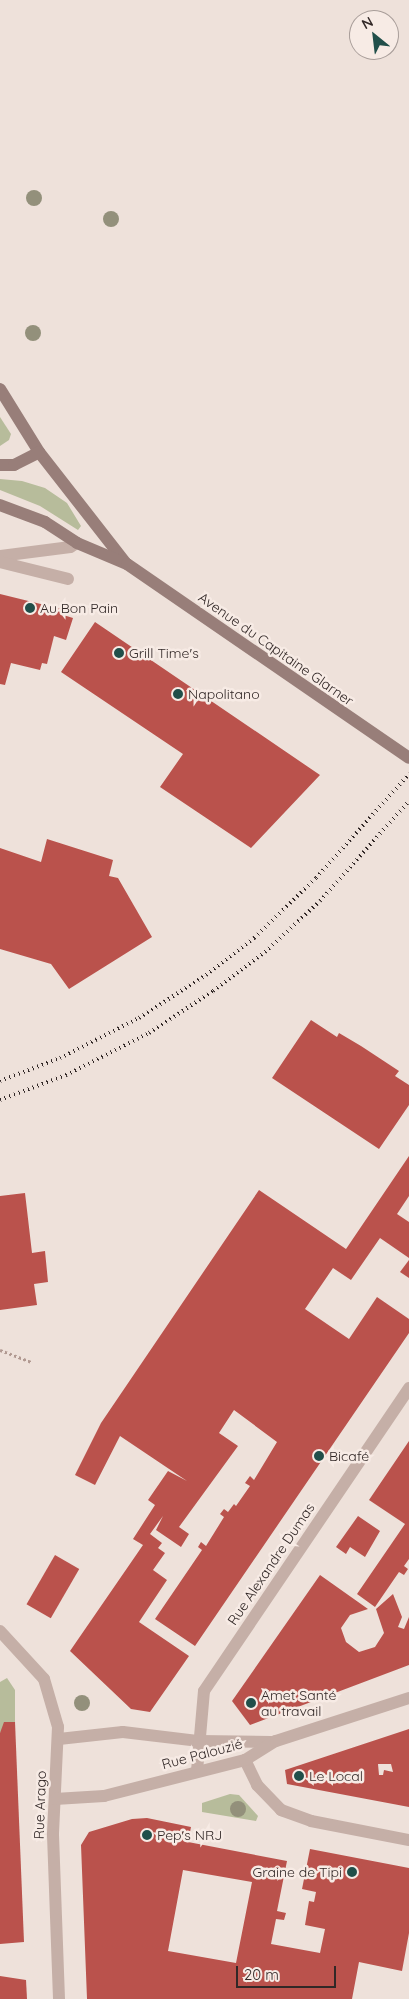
<!DOCTYPE html>
<html>
<head>
<meta charset="utf-8">
<style>
	body { margin:0 }
	#map { position:relative; width:409px; height:1999px; overflow:hidden; background:#eee1da; font-family:Quicksand,sans-serif }
	div>[style] { position:absolute }
	.green>* { inset:0; background:#b7bc9b }
	.building>* { inset:0; background:#ba524c; transform-origin:0 0 }
	.path>* { height:3px; margin-top:-1.5px; transform-origin:0; background:repeating-linear-gradient(90deg,#b19991 0 2.5px,transparent 0 5px) }
	.street>* { height:12px; margin:-6px; padding:0 6px; transform-origin:6px; border-radius:6px; background:#c5afa7 }
	.secondary>* { height:12px; margin:-6px; padding:0 6px; transform-origin:6px; border-radius:6px; background:#987e79 }
	.rail>* { height:4px; margin-top:-2px; transform-origin:0; background:repeating-linear-gradient(90deg,#322827 0 1px,transparent 0 5px) }
	.trees>* { width:16px; height:16px; margin:-8px; border-radius:50%; background:#93907b }
	.dots>* { width:14px; height:14px; translate:-50% -50%; box-sizing:border-box; border:2px solid #f7ebe5; border-radius:50% }
	span { translate:-50% -50%; white-space:nowrap; text-align:center; line-height:1.15; -webkit-text-stroke:5px #f7ebe5; paint-order:stroke }
	.poi-label { font-size:14px; color:#322827 }
	.left { translate:0 -50%; text-align:left }
	.right { translate:-100% -50%; text-align:right }
	.street-label { font-size:14px; color:#322827 }
	.north { position:absolute; left:349px; top:10px; width:50px; height:50px; box-sizing:border-box; background:#f7ebe5; border:1px solid #a89d99; border-radius:50%; rotate:331deg; font-size:14px; font-weight:700; line-height:20px; text-align:center; color:#322827 }
	.north::after { content:''; display:block; margin:auto; width:18px; height:22px; background:#214f4a; clip-path:polygon(50% 0,100% 100%,50% 72%,0 100%) }
	.scale { position:absolute; left:236px; top:1966px; width:100px; height:22px; box-sizing:border-box; border:2px solid #322827; border-top:0; padding-left:6px; font-size:15px; line-height:18px; white-space:nowrap; color:#322827; -webkit-text-stroke:4px #f7ebe5; paint-order:stroke }
</style>
</head>
<body>
<div id="map">
	<div class="green">
		<i style="clip-path:polygon(0 417px,11px 434px,9px 440px,0 446px)"></i>
		<i style="clip-path:polygon(0 479px,22px 481px,45px 488px,67px 503px,81px 526px,78px 530px,40px 506px,0 490px)"></i>
		<i style="clip-path:polygon(7px 1678px,15px 1690px,15px 1722px,0 1733px,0 1682px)"></i>
		<i style="clip-path:polygon(230px 1794px,239px 1795px,258px 1816px,256px 1821px,202px 1812px,202px 1803px)"></i>
	</div>
	<div class="building">
		<i style="clip-path:polygon(0 594px,61px 609px,60px 614px,73px 618px,66px 640px,54px 636px,47px 664px,42px 663px,40px 670px,11px 663px,5px 685px,0 684px)"></i>
		<i style="clip-path:polygon(95px 622px,320px 775px,251px 848px,160px 787px,183px 754px,61px 672px)"></i>
		<i style="clip-path:polygon(47px 839px,113px 860px,109px 876px,118px 878px,152px 937px,69px 989px,51px 964px,0 949px,0 848px,41px 862px)"></i>
		<i style="clip-path:polygon(311px 1020px,337px 1037px,339px 1033px,361px 1046px,399px 1071px,395px 1076px,409px 1085px,409px 1105px,379px 1149px,272px 1078px)"></i>
		<i style="clip-path:polygon(409px 1156px,409px 1196px,397px 1214px,409px 1222px,409px 1258px,380px 1238px,351px 1280px,333px 1268px,305px 1309px,349px 1339px,377px 1297px,409px 1319px,409px 1333px,195px 1646px,155px 1619px,202px 1550px,198px 1547px,201px 1542px,206px 1546px,224px 1517px,220px 1514px,224px 1509px,228px 1512px,234px 1504px,236px 1506px,250px 1486px,245px 1483px,250px 1476px,254px 1480px,277px 1442px,234px 1410px,219px 1433px,238px 1446px,179px 1527px,189px 1534px,181px 1547px,156px 1530px,163px 1516px,150px 1534px,162px 1543px,158px 1548px,165px 1553px,153px 1570px,167px 1580px,139px 1622px,189px 1656px,150px 1712px,131px 1709px,70px 1651px,143px 1545px,133px 1539px,155px 1505px,148px 1500px,168px 1471px,187px 1481px,120px 1436px,95px 1485px,75px 1475px,101px 1423px,259px 1190px,346px 1249px)"></i>
		<i style="clip-path:polygon(25px 1193px,32px 1253px,45px 1251px,48px 1282px,34px 1284px,37px 1305px,0 1310px,0 1196px)"></i>
		<i style="clip-path:polygon(409px 1260px,409px 1278px,400px 1272px)"></i>
		<i style="clip-path:polygon(409px 1441px,409px 1559px,404px 1566px,408px 1569px,404px 1575px,399px 1572px,375px 1607px,357px 1594px,405px 1524px,369px 1500px)"></i>
		<i style="clip-path:polygon(358px 1516px,380px 1531px,365px 1557px,350px 1547px,346px 1554px,336px 1547px)"></i>
		<i style="left:55px;top:1555px;width:28px;height:57px;rotate:30deg"></i>
		<i style="clip-path:polygon(320px 1575px,368px 1609px,350px 1615px,341px 1628px,346px 1642px,359px 1652px,375px 1647px,384px 1633px,376px 1609px,393px 1594px,402px 1617px,398px 1627px,404px 1629px,409px 1617px,409px 1665px,250px 1725px,232px 1701px)"></i>
		<i style="clip-path:polygon(4px 1722px,15px 1722px,24px 1942px,0 1944px,0 1733px)"></i>
		<i style="clip-path:polygon(evenodd,409px 1729px,409px 1807px,287px 1784px,285px 1770px,409px 1729px,378px 1764px,391px 1764px,393px 1772px,384px 1770px,383px 1775px,379px 1775px,378px 1764px)"></i>
		<i style="clip-path:polygon(evenodd,147px 1818px,191px 1827px,188px 1842px,287px 1861px,277px 1911px,286px 1913px,284px 1920px,276px 1919px,271px 1944px,320px 1953px,325px 1929px,305px 1925px,309px 1901px,314px 1902px,316px 1892px,302px 1889px,310px 1849px,409px 1868px,409px 1933px,402px 1971px,359px 1962px,352px 1999px,87px 1999px,81px 1845px,89px 1832px,132px 1819px,147px 1818px,183px 1870px,252px 1882px,236px 1963px,168px 1951px,183px 1870px)"></i>
		<i style="clip-path:polygon(0 1976px,26px 1980px,27px 1999px,0 1999px)"></i>
	</div>
	<div class="path">
		<i style="left:0;top:1350px;width:34px;rotate:21deg"></i>
	</div>
	<div class="street">
		<i style="left:0;top:556px;width:71px;rotate:-7.3deg"></i>
		<i style="left:70px;top:547px;width:8px;rotate:-30deg"></i>
		<i style="left:0;top:562px;width:70px;rotate:14deg"></i>
		<i style="left:0;top:1631px;width:65px;rotate:47.5deg"></i>
		<i style="left:44px;top:1679px;width:50px;rotate:73.7deg"></i>
		<i style="left:58px;top:1727px;width:108px;rotate:92.7deg"></i>
		<i style="left:53px;top:1835px;width:164px;rotate:87.9deg"></i>
		<i style="left:59px;top:1739px;width:64px;rotate:-6.2deg"></i>
		<i style="left:123px;top:1732px;width:77px;rotate:6.8deg"></i>
		<i style="left:199px;top:1741px;width:72px;rotate:0.8deg"></i>
		<i style="left:245px;top:1760px;width:28px;rotate:64deg"></i>
		<i style="left:257px;top:1785px;width:35px;rotate:46deg"></i>
		<i style="left:281px;top:1810px;width:32px;rotate:20deg"></i>
		<i style="left:311px;top:1821px;width:100px;rotate:11deg"></i>
		<i style="left:197px;top:1771px;width:80px;rotate:-85deg"></i>
		<i style="left:204px;top:1691px;width:366px;rotate:-55.9deg"></i>
		<i style="left:55px;top:1799px;width:49px;rotate:-3.5deg"></i>
		<i style="left:104px;top:1796px;width:146px;rotate:-14.3deg"></i>
		<i style="left:245px;top:1760px;width:36px;rotate:-32deg"></i>
		<i style="left:276px;top:1741px;width:140px;rotate:-17.9deg"></i>
	</div>
	<div class="secondary">
		<i style="left:0;top:389px;width:74px;rotate:58.2deg"></i>
		<i style="left:39px;top:452px;width:140px;rotate:52deg"></i>
		<i style="left:0;top:465px;width:14px"></i>
		<i style="left:14px;top:465px;width:28px;rotate:-27deg"></i>
		<i style="left:0;top:505px;width:48px;rotate:20.7deg"></i>
		<i style="left:45px;top:522px;width:38px;rotate:33deg"></i>
		<i style="left:77px;top:543px;width:54px;rotate:22.8deg"></i>
		<i style="left:127px;top:564px;width:342px;rotate:34.5deg"></i>
	</div>
	<div class="rail">
		<i style="left:0;top:1081px;width:64px;rotate:-21deg"></i>
		<i style="left:60px;top:1058px;width:89px;rotate:-26.9deg"></i>
		<i style="left:139px;top:1018px;width:80px;rotate:-32.7deg"></i>
		<i style="left:206px;top:975px;width:61px;rotate:-37.6deg"></i>
		<i style="left:254px;top:938px;width:86px;rotate:-44.1deg"></i>
		<i style="left:316px;top:878px;width:140px;rotate:-48.2deg"></i>
		<i style="left:0;top:1100px;width:71px;rotate:-20.7deg"></i>
		<i style="left:66px;top:1075px;width:93px;rotate:-26.8deg"></i>
		<i style="left:149px;top:1033px;width:77px;rotate:-33.3deg"></i>
		<i style="left:213px;top:991px;width:65px;rotate:-36.9deg"></i>
		<i style="left:265px;top:952px;width:75px;rotate:-42.8deg"></i>
		<i style="left:320px;top:901px;width:134px;rotate:-48.3deg"></i>
	</div>
	<div class="trees">
		<i style="left:34px;top:198px"></i>
		<i style="left:111px;top:219px"></i>
		<i style="left:33px;top:333px"></i>
		<i style="left:82px;top:1703px"></i>
		<i style="left:238px;top:1809px"></i>
	</div>
	<div class="dots">
		<i style="left:30px;top:608px;background:#214f4a"></i>
		<i style="left:119px;top:653px;background:#214f4a"></i>
		<i style="left:178px;top:694px;background:#214f4a"></i>
		<i style="left:319px;top:1456px;background:#214f4a"></i>
		<i style="left:251px;top:1703px;background:#214f4a"></i>
		<i style="left:299px;top:1776px;background:#214f4a"></i>
		<i style="left:147px;top:1835px;background:#214f4a"></i>
		<i style="left:352px;top:1872px;background:#214f4a"></i>
	</div>
	<div class="poi-label">
		<span class="left" style="left:40px;top:608px">Au Bon Pain</span>
		<span class="left" style="left:129px;top:653px">Grill Time's</span>
		<span class="left" style="left:188px;top:694px">Napolitano</span>
		<span class="left" style="left:329px;top:1456px">Bicafé</span>
		<span class="left" style="left:261px;top:1703px">Amet Santé<br>au travail</span>
		<span class="left" style="left:309px;top:1776px">Le Local</span>
		<span class="left" style="left:157px;top:1835px">Pep's NRJ</span>
		<span class="right" style="left:342px;top:1872px">Graine de Tipi</span>
	</div>
	<div class="street-label">
		<span style="left:276px;top:649px;rotate:35deg">Avenue du Capitaine Glarner</span>
		<span style="left:271px;top:1564px;rotate:-56deg">Rue Alexandre Dumas</span>
		<span style="left:202px;top:1754px;rotate:-15deg">Rue Palouzié</span>
		<span style="left:40px;top:1805px;rotate:-88deg">Rue Arago</span>
	</div>
	<div class="north">N</div>
	<div class="scale">20 m</div>
</div>
</body>
</html>
